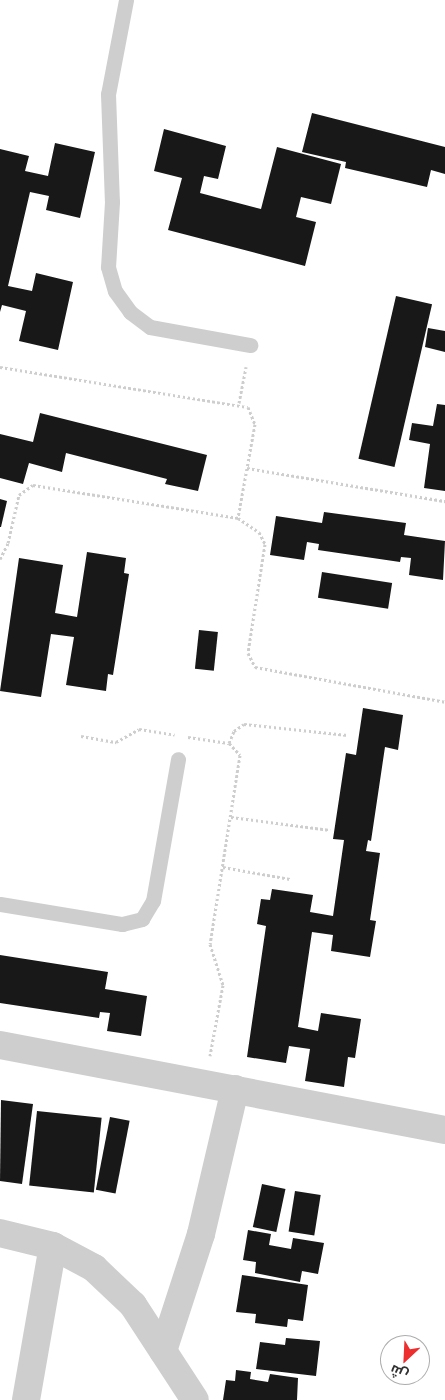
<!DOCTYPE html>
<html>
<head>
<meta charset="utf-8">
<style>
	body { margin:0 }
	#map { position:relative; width:445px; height:1400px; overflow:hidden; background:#fff; font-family:Mulish,Cairo,sans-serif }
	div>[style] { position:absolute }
	.building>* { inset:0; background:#181818; transform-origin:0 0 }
	.path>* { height:3px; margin-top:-1.5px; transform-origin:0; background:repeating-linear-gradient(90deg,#cecece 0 2.5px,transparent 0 5px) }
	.lane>* { height:15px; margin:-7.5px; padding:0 7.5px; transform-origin:7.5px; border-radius:7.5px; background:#cecece }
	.street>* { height:28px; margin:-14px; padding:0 14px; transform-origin:14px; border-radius:14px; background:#cecece }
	span { translate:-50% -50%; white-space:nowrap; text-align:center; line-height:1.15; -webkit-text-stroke:5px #fff; paint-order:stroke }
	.north { position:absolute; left:380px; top:1335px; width:50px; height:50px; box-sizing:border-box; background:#fff; border:1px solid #adadad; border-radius:50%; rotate:205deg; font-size:14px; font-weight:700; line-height:20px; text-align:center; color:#313131 }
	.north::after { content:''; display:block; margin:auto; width:18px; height:22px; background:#ed2e2f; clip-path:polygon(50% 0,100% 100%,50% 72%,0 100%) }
</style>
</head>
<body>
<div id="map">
	<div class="building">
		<i style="clip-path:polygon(312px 113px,445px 147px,445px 174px,431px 170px,427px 187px,345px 168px,346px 162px,302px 152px)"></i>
		<i style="clip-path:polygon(164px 129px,226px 146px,218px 179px,204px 176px,200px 193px,261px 209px,277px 147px,341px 164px,331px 204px,301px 197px,296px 217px,316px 222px,305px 266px,168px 230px,182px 178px,154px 171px)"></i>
		<i style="clip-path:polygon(55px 143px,95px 152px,80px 218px,46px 210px,49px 196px,30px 192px,8px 286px,32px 291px,36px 273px,73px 282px,58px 350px,19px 341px,26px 311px,2px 305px,0 312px,0 149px,29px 156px,25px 171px,48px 176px)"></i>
		<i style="left:396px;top:296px;width:37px;height:167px;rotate:13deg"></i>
		<i style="clip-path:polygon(428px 328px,445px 331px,445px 352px,425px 347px)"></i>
		<i style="clip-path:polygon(437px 404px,445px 405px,445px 491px,424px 488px,430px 444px,409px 440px,412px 423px,433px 426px)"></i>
		<i style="clip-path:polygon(40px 413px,207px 455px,198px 491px,165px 484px,167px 479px,66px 453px,62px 472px,29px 463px,23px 484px,0 478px,0 434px,33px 442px)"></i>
		<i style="clip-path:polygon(0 499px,7px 501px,1px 527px,0 527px)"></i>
		<i style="clip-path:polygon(324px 512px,406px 523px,404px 535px,445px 541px,443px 580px,409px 575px,411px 558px,401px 557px,400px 562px,318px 550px,319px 544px,307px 542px,304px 560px,270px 555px,276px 516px,322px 523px)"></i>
		<i style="clip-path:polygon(87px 552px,126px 558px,124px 573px,129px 574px,113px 675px,108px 674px,106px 691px,66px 685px,74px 637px,51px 634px,41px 697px,0 691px,19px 558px,63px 565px,55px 613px,77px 617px)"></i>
		<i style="left:322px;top:572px;width:71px;height:26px;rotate:9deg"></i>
		<i style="left:199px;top:630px;width:19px;height:39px;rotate:6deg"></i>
		<i style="clip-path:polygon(363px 708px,403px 715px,398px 750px,385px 747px,371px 841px,368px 840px,366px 851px,380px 853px,370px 920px,376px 921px,370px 957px,331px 951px,333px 935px,312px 932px,298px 1027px,318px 1031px,321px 1013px,361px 1019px,355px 1058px,348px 1057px,344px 1087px,305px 1081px,310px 1049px,289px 1046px,286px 1063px,247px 1057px,266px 926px,257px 924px,261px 899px,270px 900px,272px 889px,313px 895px,310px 912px,333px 916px,344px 840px,333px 839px,346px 753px,356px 755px)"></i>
		<i style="clip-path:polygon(0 955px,108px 972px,105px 989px,147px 996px,141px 1036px,107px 1031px,110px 1013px,100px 1012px,99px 1018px,0 1003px)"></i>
		<i style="clip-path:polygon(1px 1100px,33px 1104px,22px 1184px,0 1181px)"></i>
		<i style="left:37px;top:1111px;width:65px;height:75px;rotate:6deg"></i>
		<i style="left:110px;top:1117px;width:20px;height:74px;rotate:11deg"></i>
		<i style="left:262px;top:1184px;width:24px;height:44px;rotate:12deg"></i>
		<i style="left:295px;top:1191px;width:26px;height:41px;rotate:9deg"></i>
		<i style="clip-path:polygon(248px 1230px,271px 1234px,269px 1245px,291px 1249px,293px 1238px,324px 1243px,318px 1274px,302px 1271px,300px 1282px,255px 1273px,256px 1262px,243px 1260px)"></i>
		<i style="clip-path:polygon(242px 1275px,308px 1285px,303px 1321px,288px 1319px,287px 1327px,255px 1323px,256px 1314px,236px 1312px)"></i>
		<i style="clip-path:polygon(286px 1338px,320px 1341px,316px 1376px,256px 1369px,260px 1342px,285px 1345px)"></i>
		<i style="clip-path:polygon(236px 1370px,251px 1372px,250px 1379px,268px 1382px,270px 1374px,298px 1378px,297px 1400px,223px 1400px,226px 1380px,235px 1381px)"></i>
	</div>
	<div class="path">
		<i style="left:0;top:367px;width:251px;rotate:9.2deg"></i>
		<i style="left:248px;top:407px;width:18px;rotate:68deg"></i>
		<i style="left:255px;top:424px;width:96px;rotate:100.3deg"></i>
		<i style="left:239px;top:403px;width:37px;rotate:-79deg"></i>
		<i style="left:247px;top:468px;width:201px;rotate:9.5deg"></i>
		<i style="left:0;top:559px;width:18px;rotate:-63deg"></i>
		<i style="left:8px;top:543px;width:49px;rotate:-77.1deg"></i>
		<i style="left:19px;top:495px;width:17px;rotate:-36deg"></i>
		<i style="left:33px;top:485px;width:208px;rotate:9.1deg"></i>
		<i style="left:238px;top:518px;width:25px;rotate:34deg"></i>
		<i style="left:259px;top:532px;width:13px;rotate:63deg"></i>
		<i style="left:265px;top:544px;width:110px;rotate:98.9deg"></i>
		<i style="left:248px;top:653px;width:16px;rotate:63deg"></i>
		<i style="left:255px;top:667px;width:193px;rotate:10.4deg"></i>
		<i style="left:81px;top:736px;width:36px;rotate:10deg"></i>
		<i style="left:116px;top:742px;width:26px;rotate:-29deg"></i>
		<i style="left:139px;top:729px;width:36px;rotate:9deg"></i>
		<i style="left:188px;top:737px;width:41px;rotate:8.3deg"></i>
		<i style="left:229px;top:743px;width:16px;rotate:47deg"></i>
		<i style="left:240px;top:755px;width:191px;rotate:99deg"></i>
		<i style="left:210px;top:944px;width:43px;rotate:72.4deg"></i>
		<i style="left:223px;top:985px;width:72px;rotate:100.4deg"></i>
		<i style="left:229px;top:743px;width:13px;rotate:-67deg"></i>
		<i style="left:234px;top:731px;width:12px;rotate:-35deg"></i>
		<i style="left:244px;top:724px;width:104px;rotate:6.1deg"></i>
		<i style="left:231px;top:817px;width:100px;rotate:7.5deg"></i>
		<i style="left:223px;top:867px;width:68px;rotate:10.2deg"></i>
	</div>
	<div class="lane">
		<i style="left:126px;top:0;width:96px;rotate:100.8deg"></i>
		<i style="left:108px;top:94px;width:108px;rotate:87.9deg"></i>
		<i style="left:112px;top:202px;width:65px;rotate:93.5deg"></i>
		<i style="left:108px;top:267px;width:25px;rotate:74deg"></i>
		<i style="left:115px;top:291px;width:26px;rotate:54deg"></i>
		<i style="left:130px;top:312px;width:25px;rotate:37deg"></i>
		<i style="left:150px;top:327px;width:102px;rotate:10.2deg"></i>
		<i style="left:0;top:904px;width:124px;rotate:9.3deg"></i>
		<i style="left:122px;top:924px;width:21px;rotate:-14deg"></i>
		<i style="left:142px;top:919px;width:21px;rotate:-59deg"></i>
		<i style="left:153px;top:901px;width:144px;rotate:-80deg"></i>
	</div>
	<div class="street">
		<i style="left:0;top:1045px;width:453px;rotate:10.8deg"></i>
		<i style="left:0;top:1233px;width:55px;rotate:13.8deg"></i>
		<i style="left:53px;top:1246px;width:47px;rotate:28.2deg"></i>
		<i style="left:94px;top:1268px;width:54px;rotate:43.5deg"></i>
		<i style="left:133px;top:1305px;width:113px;rotate:56.9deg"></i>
		<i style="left:163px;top:1351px;width:123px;rotate:-72deg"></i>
		<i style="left:201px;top:1234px;width:149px;rotate:-76.8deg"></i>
		<i style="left:26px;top:1400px;width:156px;rotate:-80.1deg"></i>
	</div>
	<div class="north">ش</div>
</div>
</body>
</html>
